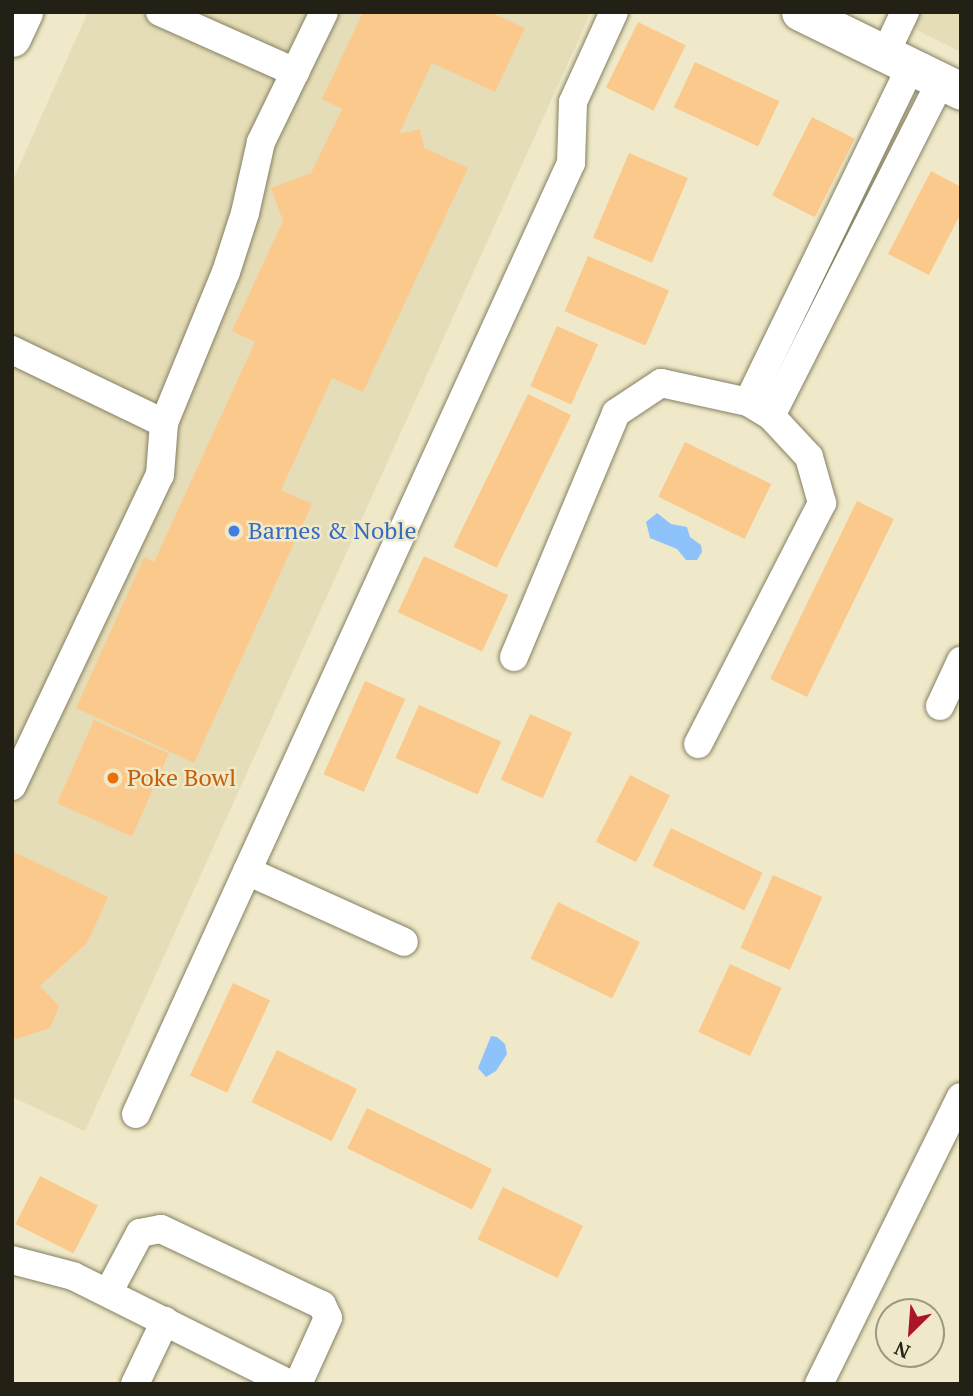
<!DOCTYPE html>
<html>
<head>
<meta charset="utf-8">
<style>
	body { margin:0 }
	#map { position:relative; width:973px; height:1396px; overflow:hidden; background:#efe9c9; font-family:"PT Serif",serif }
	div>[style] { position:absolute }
	.built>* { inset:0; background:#e5ddb7 }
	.water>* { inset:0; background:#8dc3fa }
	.building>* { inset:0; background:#fcc98c; transform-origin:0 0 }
	.roads { filter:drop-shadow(0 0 2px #858062) drop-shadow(0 0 2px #858062) }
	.minor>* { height:28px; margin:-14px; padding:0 14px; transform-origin:14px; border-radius:14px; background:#fff }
	.major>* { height:37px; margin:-18.5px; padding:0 18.5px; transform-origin:18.5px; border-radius:18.5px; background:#fff }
	.dots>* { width:19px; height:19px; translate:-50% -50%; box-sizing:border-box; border:4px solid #efe9c9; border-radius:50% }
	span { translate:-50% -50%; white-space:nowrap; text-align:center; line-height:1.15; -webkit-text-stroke:5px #efe9c9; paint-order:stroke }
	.shop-label { font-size:24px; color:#366cbe }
	.left { translate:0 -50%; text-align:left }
	.food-label { font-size:24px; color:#c56008 }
	.frame { position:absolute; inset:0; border:14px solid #232115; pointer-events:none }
	.north { position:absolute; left:875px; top:1298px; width:70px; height:70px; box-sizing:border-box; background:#efe9c9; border:2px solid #9d9981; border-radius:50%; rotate:205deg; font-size:19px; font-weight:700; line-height:28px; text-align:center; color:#232115 }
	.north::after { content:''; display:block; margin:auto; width:24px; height:32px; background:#ab1626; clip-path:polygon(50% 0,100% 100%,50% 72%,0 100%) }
</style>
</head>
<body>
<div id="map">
	<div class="built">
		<i style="clip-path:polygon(88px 12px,591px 12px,85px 1131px,12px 1097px,12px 182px)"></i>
		<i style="clip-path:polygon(880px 12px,961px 12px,961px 52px)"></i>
	</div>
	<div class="water">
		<i style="clip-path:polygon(657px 513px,671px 524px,687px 527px,690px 537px,701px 545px,702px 552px,697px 560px,686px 560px,677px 549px,650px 538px,646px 522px)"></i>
		<i style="clip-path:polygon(491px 1036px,497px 1037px,505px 1044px,507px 1054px,496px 1071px,486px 1077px,478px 1068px)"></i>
	</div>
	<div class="building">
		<i style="clip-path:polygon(363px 12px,490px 12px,525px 28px,495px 92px,432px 63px,399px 134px,420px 129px,424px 148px,468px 168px,363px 392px,332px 378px,281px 490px,312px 504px,194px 763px,76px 708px,144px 557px,154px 562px,255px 342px,232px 331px,283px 221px,271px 188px,311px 173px,342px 109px,322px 99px)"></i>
		<i style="left:638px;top:22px;width:53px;height:73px;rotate:26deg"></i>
		<i style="left:695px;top:62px;width:93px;height:50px;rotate:25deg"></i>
		<i style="left:812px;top:117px;width:48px;height:88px;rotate:27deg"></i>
		<i style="left:629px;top:153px;width:64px;height:92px;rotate:23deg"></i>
		<i style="clip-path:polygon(931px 171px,961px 187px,961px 213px,929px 275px,888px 254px)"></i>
		<i style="left:588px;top:256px;width:88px;height:60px;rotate:23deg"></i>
		<i style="left:557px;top:326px;width:45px;height:66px;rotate:24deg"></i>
		<i style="left:528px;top:394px;width:48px;height:170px;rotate:26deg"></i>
		<i style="left:685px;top:442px;width:96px;height:61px;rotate:26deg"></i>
		<i style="left:857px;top:501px;width:41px;height:198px;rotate:26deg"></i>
		<i style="left:424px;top:556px;width:93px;height:62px;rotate:25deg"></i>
		<i style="left:365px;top:681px;width:44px;height:102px;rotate:24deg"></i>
		<i style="left:419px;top:705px;width:90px;height:58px;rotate:24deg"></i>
		<i style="left:530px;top:714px;width:46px;height:72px;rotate:24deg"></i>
		<i style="left:94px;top:720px;width:82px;height:91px;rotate:24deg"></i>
		<i style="left:630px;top:775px;width:45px;height:75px;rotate:27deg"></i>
		<i style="left:671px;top:828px;width:102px;height:42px;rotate:26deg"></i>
		<i style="clip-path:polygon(12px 851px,108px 897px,87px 943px,40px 986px,59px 1006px,50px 1028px,16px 1039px,12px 1038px)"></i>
		<i style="left:773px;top:875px;width:54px;height:80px;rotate:24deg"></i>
		<i style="left:558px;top:902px;width:91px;height:63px;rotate:26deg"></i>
		<i style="left:730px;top:964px;width:57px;height:75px;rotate:25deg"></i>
		<i style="left:233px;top:983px;width:41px;height:102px;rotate:25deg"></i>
		<i style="left:277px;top:1050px;width:89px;height:58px;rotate:26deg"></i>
		<i style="left:367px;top:1108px;width:139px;height:45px;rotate:26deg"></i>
		<i style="left:40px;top:1176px;width:65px;height:54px;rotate:27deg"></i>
		<i style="left:503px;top:1187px;width:89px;height:58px;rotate:26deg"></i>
	</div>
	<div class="roads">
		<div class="minor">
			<i style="left:160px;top:12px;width:148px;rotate:24deg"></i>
			<i style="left:885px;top:54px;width:47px;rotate:-64.5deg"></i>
			<i style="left:12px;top:350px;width:169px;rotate:25.7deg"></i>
			<i style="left:748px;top:402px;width:373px;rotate:-64.1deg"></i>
			<i style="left:771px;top:416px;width:376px;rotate:-63.1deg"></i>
			<i style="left:514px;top:657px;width:264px;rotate:-67.3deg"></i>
			<i style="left:616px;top:413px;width:54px;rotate:-33.7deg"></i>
			<i style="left:661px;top:383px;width:89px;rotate:12.3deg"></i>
			<i style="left:748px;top:402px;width:27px;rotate:31deg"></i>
			<i style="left:771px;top:416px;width:56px;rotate:47.2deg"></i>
			<i style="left:809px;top:457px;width:48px;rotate:74.2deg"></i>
			<i style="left:822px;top:503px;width:271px;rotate:117.2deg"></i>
			<i style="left:940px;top:706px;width:50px;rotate:-65deg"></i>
			<i style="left:12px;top:786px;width:344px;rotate:-64.6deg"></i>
			<i style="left:160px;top:475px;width:52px;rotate:-85.6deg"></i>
			<i style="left:164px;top:423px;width:163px;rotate:-67.7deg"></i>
			<i style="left:226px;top:272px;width:62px;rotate:-72.1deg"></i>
			<i style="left:245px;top:213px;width:73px;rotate:-77.3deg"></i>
			<i style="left:261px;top:142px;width:144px;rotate:-64.1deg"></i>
			<i style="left:247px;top:871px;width:172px;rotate:24.3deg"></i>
			<i style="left:136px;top:1114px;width:1046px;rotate:-65.42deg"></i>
			<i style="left:571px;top:163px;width:61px;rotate:-88.1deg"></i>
			<i style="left:573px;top:102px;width:99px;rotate:-65.5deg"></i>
			<i style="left:12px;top:1260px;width:63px;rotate:14.7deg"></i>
			<i style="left:73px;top:1276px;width:242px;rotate:26.5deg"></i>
			<i style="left:108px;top:1293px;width:68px;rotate:-61.9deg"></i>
			<i style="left:140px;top:1233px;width:21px;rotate:-11deg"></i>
			<i style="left:161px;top:1229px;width:178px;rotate:25.3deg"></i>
			<i style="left:322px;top:1305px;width:14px;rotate:65deg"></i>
			<i style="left:328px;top:1318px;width:72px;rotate:114.4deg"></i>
			<i style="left:135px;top:1384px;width:70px;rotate:-64.5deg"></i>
			<i style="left:819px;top:1384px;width:320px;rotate:-63.7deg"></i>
		</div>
		<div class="major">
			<i style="left:800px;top:12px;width:179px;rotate:26.1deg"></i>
			<i style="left:12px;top:38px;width:29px;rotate:-65deg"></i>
		</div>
	</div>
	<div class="dots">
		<i style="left:234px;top:531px;background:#3f7fe0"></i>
		<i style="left:113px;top:778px;background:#e8710a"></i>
	</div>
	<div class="shop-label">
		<span class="left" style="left:248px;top:531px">Barnes &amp; Noble</span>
	</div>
	<div class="food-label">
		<span class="left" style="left:127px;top:778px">Poke Bowl</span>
	</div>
	<div class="frame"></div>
	<div class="north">N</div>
</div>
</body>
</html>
